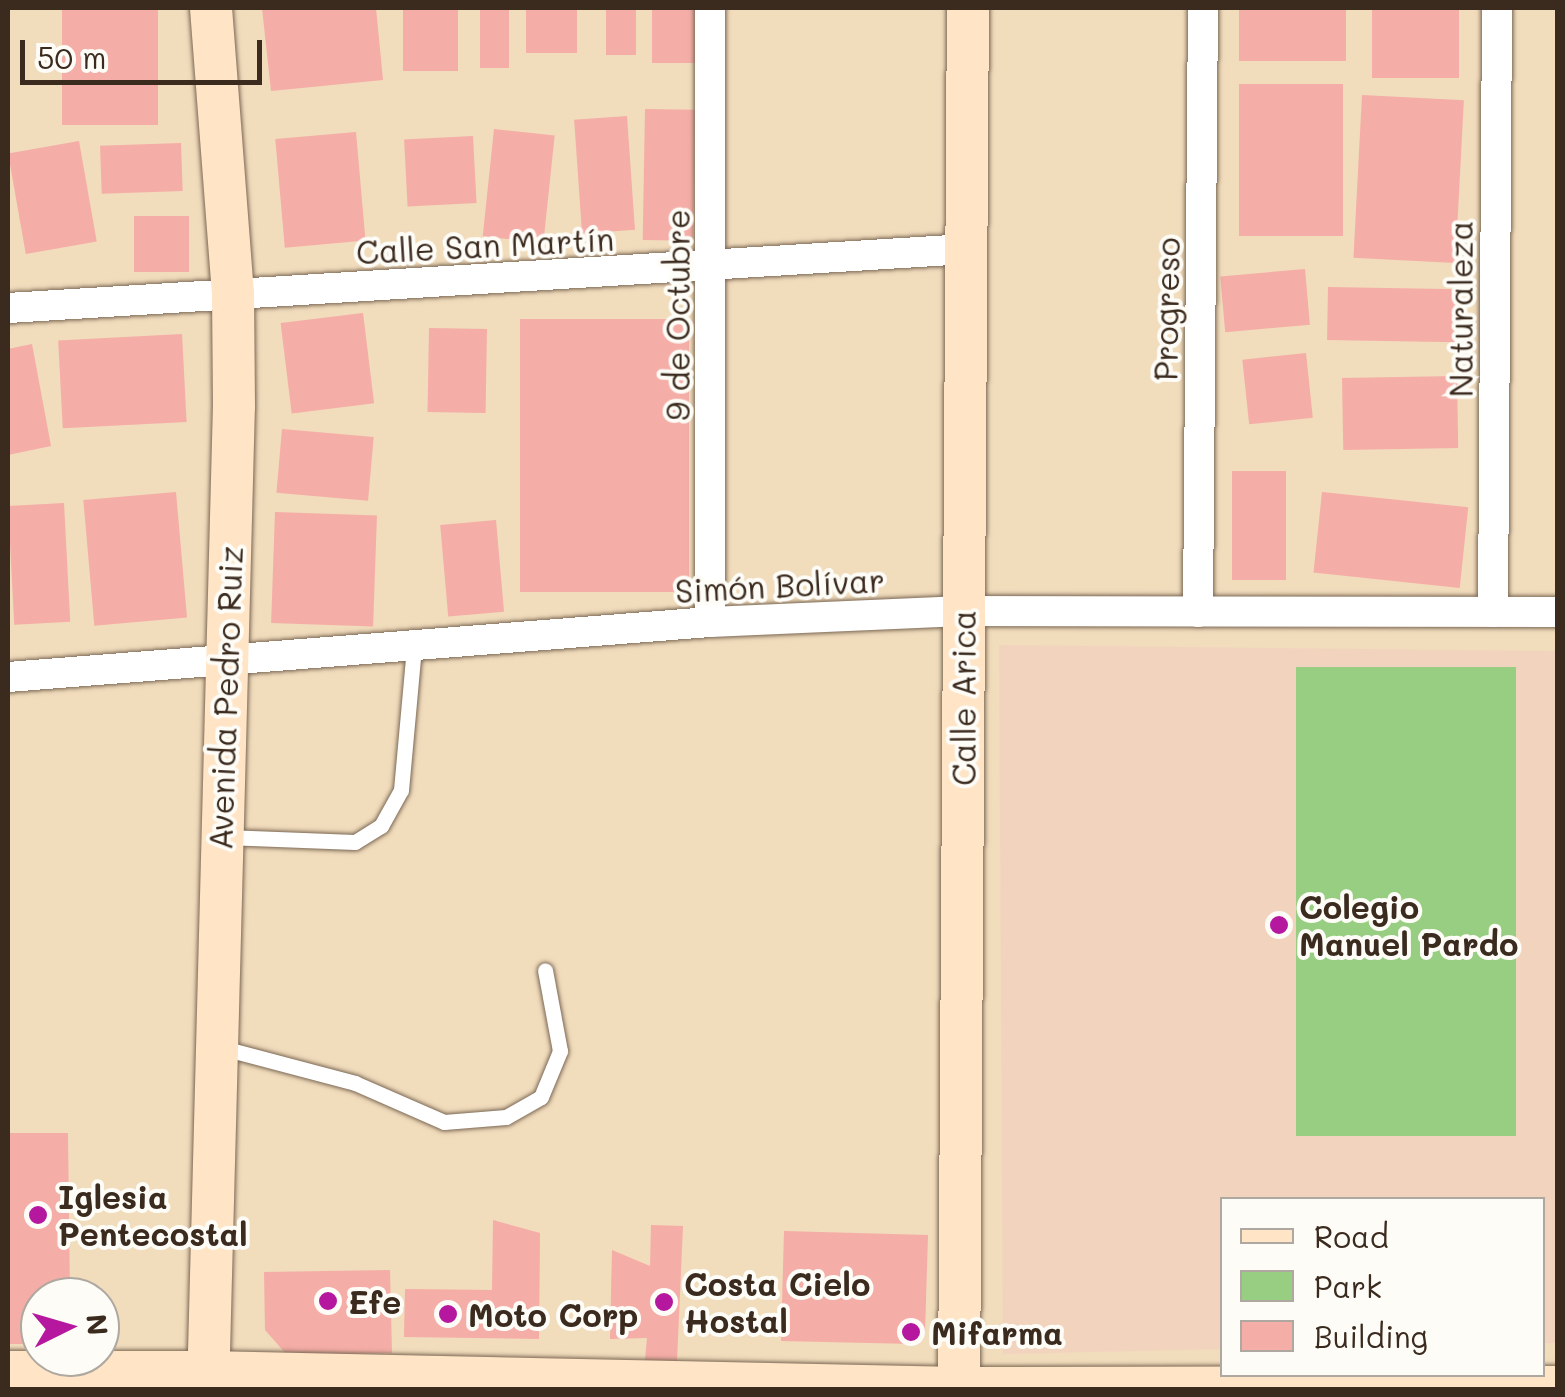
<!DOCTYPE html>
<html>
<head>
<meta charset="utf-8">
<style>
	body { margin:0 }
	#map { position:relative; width:1565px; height:1397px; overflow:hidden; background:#f1dcbc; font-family:Mali,sans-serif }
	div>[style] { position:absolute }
	.built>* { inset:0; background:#f2d4be }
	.green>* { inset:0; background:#97ce81; transform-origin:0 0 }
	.building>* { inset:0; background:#f5ada7; transform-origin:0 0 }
	.roads { filter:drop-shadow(0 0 2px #7b6855) drop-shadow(0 0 2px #7b6855) }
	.lane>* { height:15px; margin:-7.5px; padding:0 7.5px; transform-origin:7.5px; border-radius:7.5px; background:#fff }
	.street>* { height:30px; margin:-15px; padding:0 15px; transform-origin:15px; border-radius:15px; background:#fff }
	.secondary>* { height:42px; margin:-21px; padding:0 21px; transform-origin:21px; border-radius:21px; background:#ffe4c6 }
	.dots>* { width:28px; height:28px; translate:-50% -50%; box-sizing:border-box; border:5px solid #fdfcf7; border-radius:50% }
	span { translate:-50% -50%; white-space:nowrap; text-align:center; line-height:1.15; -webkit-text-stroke:8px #fdfcf7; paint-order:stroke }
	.street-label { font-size:32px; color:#3b2a1e }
	.poi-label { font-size:32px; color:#3b2a1e; font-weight:700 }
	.left { translate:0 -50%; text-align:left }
	.frame { position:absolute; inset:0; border:10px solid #3b2a1e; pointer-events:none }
	.legend { position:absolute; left:1220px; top:1197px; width:325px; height:180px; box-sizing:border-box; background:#fdfcf7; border:2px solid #afa8a0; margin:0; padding:12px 18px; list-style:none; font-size:30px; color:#3b2a1e }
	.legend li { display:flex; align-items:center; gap:20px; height:50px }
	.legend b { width:50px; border:2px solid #afa8a0 }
	.north { position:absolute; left:20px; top:1277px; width:100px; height:100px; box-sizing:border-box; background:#fdfcf7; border:2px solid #afa8a0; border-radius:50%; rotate:85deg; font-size:28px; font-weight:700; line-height:40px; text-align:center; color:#3b2a1e }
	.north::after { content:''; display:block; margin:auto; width:35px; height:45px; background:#b5179e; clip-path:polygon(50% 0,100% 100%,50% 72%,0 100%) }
	.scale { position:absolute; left:20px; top:40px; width:242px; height:45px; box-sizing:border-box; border:5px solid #3b2a1e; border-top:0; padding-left:12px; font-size:30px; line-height:35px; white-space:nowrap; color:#3b2a1e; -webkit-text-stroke:8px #fdfcf7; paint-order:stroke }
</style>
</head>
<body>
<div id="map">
	<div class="built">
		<i style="clip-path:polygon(999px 645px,1557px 651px,1557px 1343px,1543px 1343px,1542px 1200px,1222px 1200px,1222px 1349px,1003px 1354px)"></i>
	</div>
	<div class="green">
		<i style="left:1516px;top:667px;width:469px;height:220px;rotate:90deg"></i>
	</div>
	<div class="building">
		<i style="left:62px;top:8px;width:96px;height:117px"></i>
		<i style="clip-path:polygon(262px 8px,376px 8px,383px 80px,271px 91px)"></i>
		<i style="left:403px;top:8px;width:55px;height:63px"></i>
		<i style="left:480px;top:8px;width:29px;height:60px"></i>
		<i style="left:526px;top:8px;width:51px;height:45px"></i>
		<i style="left:606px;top:8px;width:30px;height:47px"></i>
		<i style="left:652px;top:8px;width:51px;height:55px"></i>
		<i style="left:1239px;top:8px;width:107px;height:53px"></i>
		<i style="left:1372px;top:8px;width:87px;height:70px"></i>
		<i style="left:1239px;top:84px;width:104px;height:152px"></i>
		<i style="left:1362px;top:95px;width:102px;height:163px;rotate:3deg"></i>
		<i style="left:645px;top:109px;width:50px;height:131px;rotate:1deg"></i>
		<i style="left:627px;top:116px;width:114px;height:53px;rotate:86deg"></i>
		<i style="left:494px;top:129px;width:61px;height:108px;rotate:6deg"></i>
		<i style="left:356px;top:132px;width:109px;height:81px;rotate:85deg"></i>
		<i style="left:473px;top:136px;width:67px;height:69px;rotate:87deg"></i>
		<i style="left:79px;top:141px;width:102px;height:72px;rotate:80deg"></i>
		<i style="left:181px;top:143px;width:48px;height:81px;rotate:88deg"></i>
		<i style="left:189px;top:216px;width:56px;height:55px;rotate:90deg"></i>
		<i style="left:1305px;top:269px;width:56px;height:85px;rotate:85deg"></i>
		<i style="left:1328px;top:287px;width:131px;height:53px;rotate:1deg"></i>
		<i style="left:363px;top:313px;width:91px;height:83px;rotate:83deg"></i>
		<i style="left:520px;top:319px;width:169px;height:273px"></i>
		<i style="left:429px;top:328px;width:58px;height:84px;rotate:1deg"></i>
		<i style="left:182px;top:334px;width:88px;height:124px;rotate:87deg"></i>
		<i style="clip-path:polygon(32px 344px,51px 446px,8px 455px,8px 349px)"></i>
		<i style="left:1306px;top:353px;width:65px;height:64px;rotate:84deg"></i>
		<i style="left:1457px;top:376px;width:72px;height:115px;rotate:89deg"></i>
		<i style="left:282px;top:429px;width:92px;height:64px;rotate:5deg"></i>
		<i style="left:1232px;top:471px;width:54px;height:109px"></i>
		<i style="left:176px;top:492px;width:126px;height:93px;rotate:85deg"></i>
		<i style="left:1322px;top:492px;width:147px;height:81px;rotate:6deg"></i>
		<i style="left:64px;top:503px;width:119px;height:56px;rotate:87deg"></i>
		<i style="left:275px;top:512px;width:102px;height:111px;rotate:2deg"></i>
		<i style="left:496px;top:520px;width:92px;height:56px;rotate:85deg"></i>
		<i style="clip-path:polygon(8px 1133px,68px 1133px,70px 1297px,40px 1297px,40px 1344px,8px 1344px)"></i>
		<i style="clip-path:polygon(493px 1220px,540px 1233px,539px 1339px,404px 1337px,405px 1289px,492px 1290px)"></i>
		<i style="clip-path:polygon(651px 1225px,683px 1226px,677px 1361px,645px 1360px,647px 1338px,610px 1339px,612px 1250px,650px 1266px)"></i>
		<i style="clip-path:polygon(784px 1231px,928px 1235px,925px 1333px,914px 1344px,781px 1341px)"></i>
		<i style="clip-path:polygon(390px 1270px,392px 1353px,287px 1355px,265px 1330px,264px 1272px)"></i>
	</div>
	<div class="roads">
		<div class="lane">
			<i style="left:225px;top:837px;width:130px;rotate:2.2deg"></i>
			<i style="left:355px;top:842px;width:31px;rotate:-32deg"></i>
			<i style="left:381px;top:826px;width:41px;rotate:-60.9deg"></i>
			<i style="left:401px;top:790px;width:145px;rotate:-84.8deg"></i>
			<i style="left:219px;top:1047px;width:141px;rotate:14.8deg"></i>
			<i style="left:355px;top:1083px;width:97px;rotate:23.7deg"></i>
			<i style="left:444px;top:1122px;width:62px;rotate:-4.6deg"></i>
			<i style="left:506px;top:1117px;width:40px;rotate:-29.7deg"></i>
			<i style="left:541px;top:1097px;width:50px;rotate:-67.6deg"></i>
			<i style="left:560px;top:1051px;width:82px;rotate:-100.5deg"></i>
		</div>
		<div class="street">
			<i style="left:8px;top:308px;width:960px;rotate:-3.52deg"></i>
			<i style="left:1198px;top:612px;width:604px;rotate:-89.53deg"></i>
			<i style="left:1493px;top:612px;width:604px;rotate:-89.62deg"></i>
			<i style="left:710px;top:622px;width:614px;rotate:-90deg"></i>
			<i style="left:8px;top:677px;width:704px;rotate:-4.48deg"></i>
			<i style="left:710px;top:622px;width:253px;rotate:-2.5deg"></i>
			<i style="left:963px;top:611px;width:595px;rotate:0.1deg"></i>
		</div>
		<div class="secondary">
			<i style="left:8px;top:1372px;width:199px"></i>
			<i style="left:207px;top:1372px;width:752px;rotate:1.22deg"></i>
			<i style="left:959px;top:1388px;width:599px;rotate:-0.1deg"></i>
			<i style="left:208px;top:1390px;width:984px;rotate:-88.49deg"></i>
			<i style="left:234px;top:406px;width:112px;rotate:-90.5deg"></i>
			<i style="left:233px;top:294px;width:287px;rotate:-94.4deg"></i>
			<i style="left:959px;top:1390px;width:1382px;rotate:-89.63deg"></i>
		</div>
	</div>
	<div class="dots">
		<i style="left:1279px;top:925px;background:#b5179e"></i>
		<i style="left:38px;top:1215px;background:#b5179e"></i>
		<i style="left:328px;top:1301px;background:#b5179e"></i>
		<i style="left:664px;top:1302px;background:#b5179e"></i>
		<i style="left:448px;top:1314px;background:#b5179e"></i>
		<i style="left:911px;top:1332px;background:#b5179e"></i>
	</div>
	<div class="street-label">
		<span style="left:485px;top:245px;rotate:-3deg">Calle San Martín</span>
		<span style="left:1166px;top:309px;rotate:-89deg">Progreso</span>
		<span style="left:1460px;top:309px;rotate:-90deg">Naturaleza</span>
		<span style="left:677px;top:315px;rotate:-90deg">9 de Octubre</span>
		<span style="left:780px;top:585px;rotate:-3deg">Simón Bolívar</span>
		<span style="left:225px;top:698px;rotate:-88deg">Avenida Pedro Ruiz</span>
		<span style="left:963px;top:698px;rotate:-90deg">Calle Arica</span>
	</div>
	<div class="poi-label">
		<span class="left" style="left:1299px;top:925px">Colegio<br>Manuel Pardo</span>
		<span class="left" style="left:58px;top:1215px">Iglesia<br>Pentecostal</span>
		<span class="left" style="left:684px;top:1302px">Costa Cielo<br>Hostal</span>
		<span class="left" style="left:348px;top:1301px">Efe</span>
		<span class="left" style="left:468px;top:1314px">Moto Corp</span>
		<span class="left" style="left:931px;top:1332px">Mifarma</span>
	</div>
	<div class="frame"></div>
	<ul class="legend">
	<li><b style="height:12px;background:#ffe4c6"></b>Road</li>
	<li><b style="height:28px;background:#97ce81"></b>Park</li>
	<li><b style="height:28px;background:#f5ada7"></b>Building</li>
	</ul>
	<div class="north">N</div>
	<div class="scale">50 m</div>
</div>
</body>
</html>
